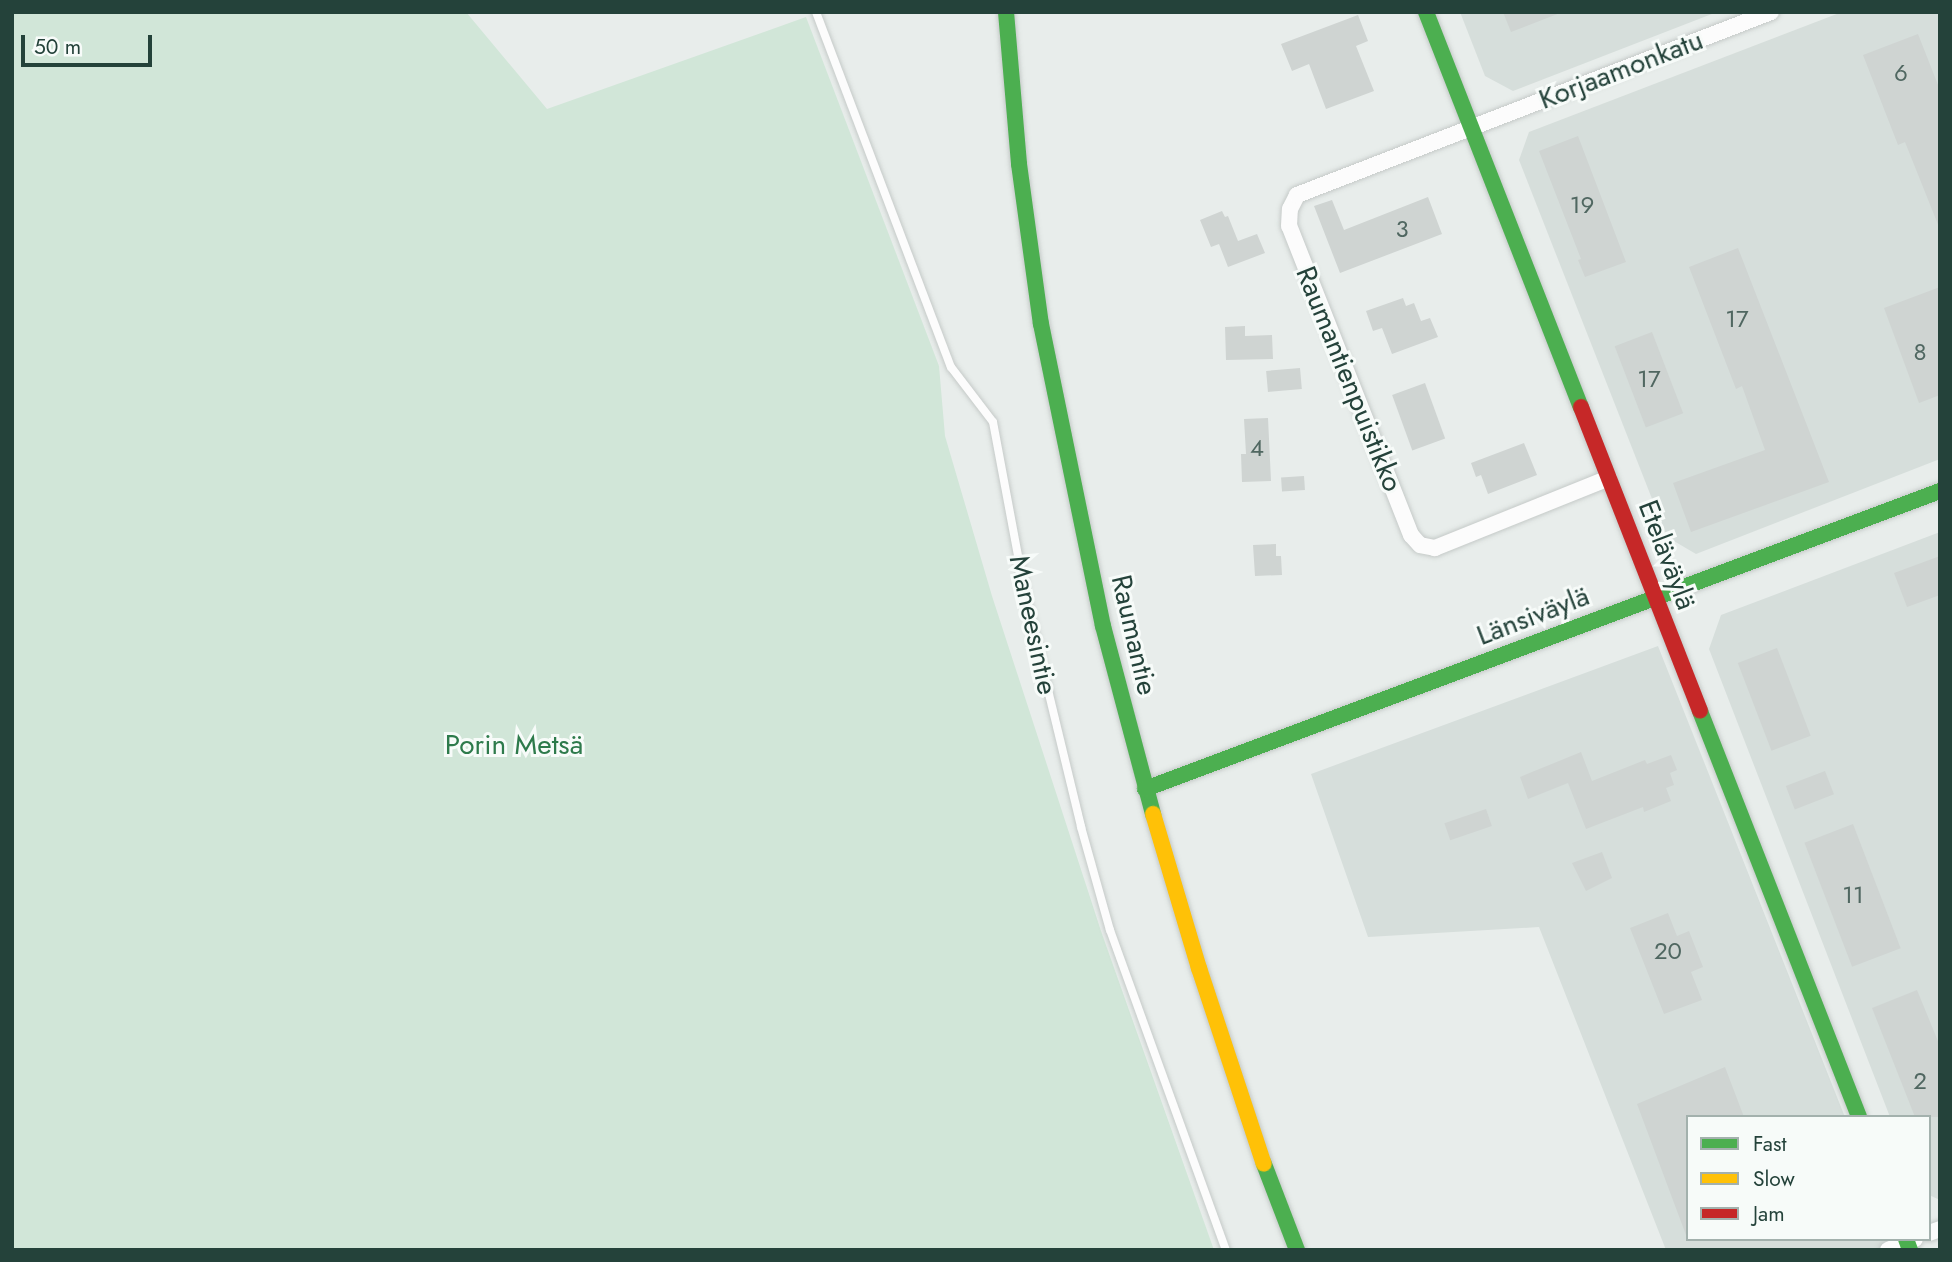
<!DOCTYPE html>
<html>
<head>
<meta charset="utf-8">
<style>
	body { margin:0 }
	#map { position:relative; width:1952px; height:1262px; overflow:hidden; background:#e8edeb; font-family:Jost,sans-serif }
	div>[style] { position:absolute }
	.built>* { inset:0; background:#d6dedb }
	.green>* { inset:0; background:#d1e6d8 }
	.building>* { inset:0; background:#cfd4d2; transform-origin:0 0 }
	.roads { filter:drop-shadow(0 0 2px #c5cac8) drop-shadow(0 0 2px #c5cac8) }
	.lane>* { height:8px; margin:-4px; padding:0 4px; transform-origin:4px; border-radius:4px; background:#fcfcfc }
	.street>* { height:16px; margin:-8px; padding:0 8px; transform-origin:8px; border-radius:8px; background:#fcfcfc }
	.fast>* { height:16px; margin:-8px; padding:0 8px; transform-origin:8px; border-radius:8px; background:#4caf50 }
	.slow>* { height:16px; margin:-8px; padding:0 8px; transform-origin:8px; border-radius:8px; background:#ffc107 }
	.jam>* { height:16px; margin:-8px; padding:0 8px; transform-origin:8px; border-radius:8px; background:#c62828 }
	span { translate:-50% -50%; white-space:nowrap; text-align:center; line-height:1.15; -webkit-text-stroke:6px #f7fbf9; paint-order:stroke }
	.number-label { font-size:24px; color:#506761 }
	.number-label span { -webkit-text-stroke-width:0 }
	.street-label { font-size:28px; color:#24423a }
	.park-label { font-size:28px; color:#2d7a4b }
	.frame { position:absolute; inset:0; border:14px solid #24423a; pointer-events:none }
	.legend { position:absolute; left:1686px; top:1115px; width:245px; height:126px; box-sizing:border-box; background:#f7fbf9; border:2px solid #a3b1ad; margin:0; padding:9px 12px; list-style:none; font-size:21px; color:#24423a }
	.legend li { display:flex; align-items:center; gap:14px; height:35px }
	.legend b { width:35px; border:2px solid #a3b1ad }
	.scale { position:absolute; left:21px; top:35px; width:131px; height:32px; box-sizing:border-box; border:4px solid #24423a; border-top:0; padding-left:9px; font-size:21px; line-height:24px; white-space:nowrap; color:#24423a; -webkit-text-stroke:5px #f7fbf9; paint-order:stroke }
</style>
</head>
<body>
<div id="map">
	<div class="built">
		<i style="clip-path:polygon(1460px 12px,1717px 12px,1513px 91px,1485px 76px)"></i>
		<i style="clip-path:polygon(1842px 12px,1940px 12px,1940px 459px,1696px 554px,1667px 537px,1519px 160px,1529px 132px)"></i>
		<i style="clip-path:polygon(1940px 532px,1940px 1200px,1929px 1195px,1929px 1117px,1890px 1117px,1709px 649px,1721px 615px)"></i>
		<i style="clip-path:polygon(1658px 646px,1845px 1117px,1688px 1117px,1688px 1239px,1893px 1239px,1897px 1250px,1666px 1250px,1539px 927px,1368px 937px,1311px 774px)"></i>
	</div>
	<div class="green">
		<i style="clip-path:polygon(12px 12px,466px 12px,547px 109px,806px 17px,939px 366px,945px 436px,992px 596px,1101px 931px,1214px 1250px,12px 1250px)"></i>
	</div>
	<div class="building">
		<i style="clip-path:polygon(1503px 12px,1559px 12px,1560px 13px,1511px 32px)"></i>
		<i style="clip-path:polygon(1358px 15px,1368px 41px,1356px 46px,1374px 91px,1326px 109px,1309px 64px,1292px 71px,1281px 44px)"></i>
		<i style="clip-path:polygon(1918px 34px,1940px 90px,1939px 227px,1905px 142px,1898px 145px,1863px 55px)"></i>
		<i style="clip-path:polygon(1578px 136px,1626px 262px,1585px 277px,1578px 260px,1581px 259px,1539px 151px)"></i>
		<i style="clip-path:polygon(1428px 197px,1442px 234px,1340px 273px,1314px 206px,1332px 200px,1344px 230px)"></i>
		<i style="clip-path:polygon(1222px 211px,1225px 217px,1228px 216px,1238px 241px,1257px 234px,1265px 253px,1228px 267px,1219px 244px,1211px 247px,1200px 220px)"></i>
		<i style="clip-path:polygon(1738px 248px,1829px 482px,1691px 532px,1673px 483px,1765px 450px,1742px 386px,1736px 389px,1689px 267px)"></i>
		<i style="clip-path:polygon(1940px 287px,1940px 395px,1919px 403px,1884px 308px)"></i>
		<i style="clip-path:polygon(1403px 298px,1406px 306px,1414px 303px,1421px 321px,1430px 318px,1438px 337px,1392px 354px,1382px 328px,1373px 331px,1366px 311px)"></i>
		<i style="clip-path:polygon(1245px 326px,1245px 336px,1272px 335px,1273px 359px,1226px 360px,1225px 327px)"></i>
		<i style="left:1652px;top:332px;width:87px;height:40px;rotate:69deg"></i>
		<i style="left:1300px;top:368px;width:21px;height:34px;rotate:85deg"></i>
		<i style="left:1425px;top:383px;width:59px;height:35px;rotate:70deg"></i>
		<i style="clip-path:polygon(1268px 418px,1271px 481px,1242px 482px,1241px 454px,1246px 454px,1244px 419px)"></i>
		<i style="clip-path:polygon(1524px 443px,1537px 475px,1488px 494px,1481px 475px,1476px 477px,1471px 463px)"></i>
		<i style="left:1304px;top:476px;width:14px;height:23px;rotate:86deg"></i>
		<i style="clip-path:polygon(1276px 544px,1276px 556px,1281px 556px,1282px 575px,1255px 576px,1253px 545px)"></i>
		<i style="clip-path:polygon(1940px 556px,1940px 595px,1907px 607px,1894px 573px)"></i>
		<i style="left:1777px;top:648px;width:94px;height:42px;rotate:69deg"></i>
		<i style="clip-path:polygon(1581px 752px,1592px 781px,1645px 760px,1647px 764px,1671px 755px,1677px 770px,1670px 773px,1674px 785px,1666px 788px,1671px 801px,1644px 812px,1643px 807px,1586px 829px,1568px 783px,1528px 799px,1520px 777px)"></i>
		<i style="left:1825px;top:771px;width:25px;height:42px;rotate:69deg"></i>
		<i style="left:1486px;top:809px;width:18px;height:44px;rotate:71deg"></i>
		<i style="left:1853px;top:824px;width:133px;height:52px;rotate:69deg"></i>
		<i style="clip-path:polygon(1602px 852px,1612px 878px,1586px 891px,1572px 863px)"></i>
		<i style="clip-path:polygon(1668px 913px,1677px 936px,1689px 931px,1703px 967px,1691px 972px,1702px 1000px,1664px 1014px,1630px 928px)"></i>
		<i style="clip-path:polygon(1917px 990px,1940px 1046px,1940px 1117px,1915px 1117px,1872px 1008px)"></i>
		<i style="clip-path:polygon(1725px 1067px,1744px 1117px,1688px 1117px,1686px 1235px,1637px 1104px)"></i>
	</div>
	<div class="roads">
		<div class="lane">
			<i style="left:816px;top:12px;width:380px;rotate:69.2deg"></i>
			<i style="left:951px;top:367px;width:69px;rotate:52.6deg"></i>
			<i style="left:993px;top:422px;width:180px;rotate:79.4deg"></i>
			<i style="left:1026px;top:599px;width:235px;rotate:76.4deg"></i>
			<i style="left:1081px;top:827px;width:107px;rotate:74.3deg"></i>
			<i style="left:1110px;top:930px;width:340px;rotate:70.1deg"></i>
		</div>
		<div class="street">
			<i style="left:1609px;top:478px;width:188px;rotate:158.1deg"></i>
			<i style="left:1435px;top:548px;width:15px;rotate:-169deg"></i>
			<i style="left:1420px;top:545px;width:13px;rotate:-132deg"></i>
			<i style="left:1411px;top:535px;width:332px;rotate:-111.5deg"></i>
			<i style="left:1289px;top:226px;width:17px;rotate:-87deg"></i>
			<i style="left:1290px;top:209px;width:16px;rotate:-63deg"></i>
			<i style="left:1297px;top:195px;width:508px;rotate:-21.11deg"></i>
			<i style="left:1929px;top:1233px;width:12px;rotate:-20deg"></i>
			<i style="left:1888px;top:1250px;width:29px;rotate:-22deg"></i>
		</div>
		<div class="fast">
			<i style="left:1006px;top:12px;width:153px;rotate:85.1deg"></i>
			<i style="left:1019px;top:164px;width:162px;rotate:82.2deg"></i>
			<i style="left:1041px;top:324px;width:308px;rotate:78.4deg"></i>
			<i style="left:1103px;top:626px;width:195px;rotate:75.1deg"></i>
			<i style="left:1426px;top:12px;width:424px;rotate:68.6deg"></i>
			<i style="left:1700px;top:711px;width:436px;rotate:68.6deg"></i>
			<i style="left:1145px;top:789px;width:849px;rotate:-20.55deg"></i>
			<i style="left:1264px;top:1164px;width:92px;rotate:69deg"></i>
			<i style="left:1906px;top:1239px;width:12px;rotate:70deg"></i>
		</div>
		<div class="slow">
			<i style="left:1153px;top:814px;width:161px;rotate:73.4deg"></i>
			<i style="left:1199px;top:968px;width:206px;rotate:71.7deg"></i>
		</div>
		<div class="jam">
			<i style="left:1581px;top:407px;width:326px;rotate:68.6deg"></i>
		</div>
	</div>
	<div class="number-label">
		<span style="left:1901px;top:73px">6</span>
		<span style="left:1582px;top:205px">19</span>
		<span style="left:1402px;top:229px">3</span>
		<span style="left:1737px;top:319px">17</span>
		<span style="left:1920px;top:352px">8</span>
		<span style="left:1649px;top:379px">17</span>
		<span style="left:1257px;top:448px">4</span>
		<span style="left:1853px;top:895px">11</span>
		<span style="left:1668px;top:951px">20</span>
		<span style="left:1920px;top:1081px">2</span>
	</div>
	<div class="street-label">
		<span style="left:1621px;top:70px;rotate:-21deg">Korjaamonkatu</span>
		<span style="left:1349px;top:379px;rotate:68deg">Raumantienpuistikko</span>
		<span style="left:1667px;top:555px;rotate:69deg">Eteläväylä</span>
		<span style="left:1533px;top:616px;rotate:-21deg">Länsiväylä</span>
		<span style="left:1033px;top:625px;rotate:78deg">Maneesintie</span>
		<span style="left:1134px;top:635px;rotate:77deg">Raumantie</span>
	</div>
	<div class="park-label">
		<span style="left:514px;top:745px">Porin Metsä</span>
	</div>
	<div class="frame"></div>
	<ul class="legend">
	<li><b style="height:9px;background:#4caf50"></b>Fast</li>
	<li><b style="height:9px;background:#ffc107"></b>Slow</li>
	<li><b style="height:9px;background:#c62828"></b>Jam</li>
	</ul>
	<div class="scale">50 m</div>
</div>
</body>
</html>
